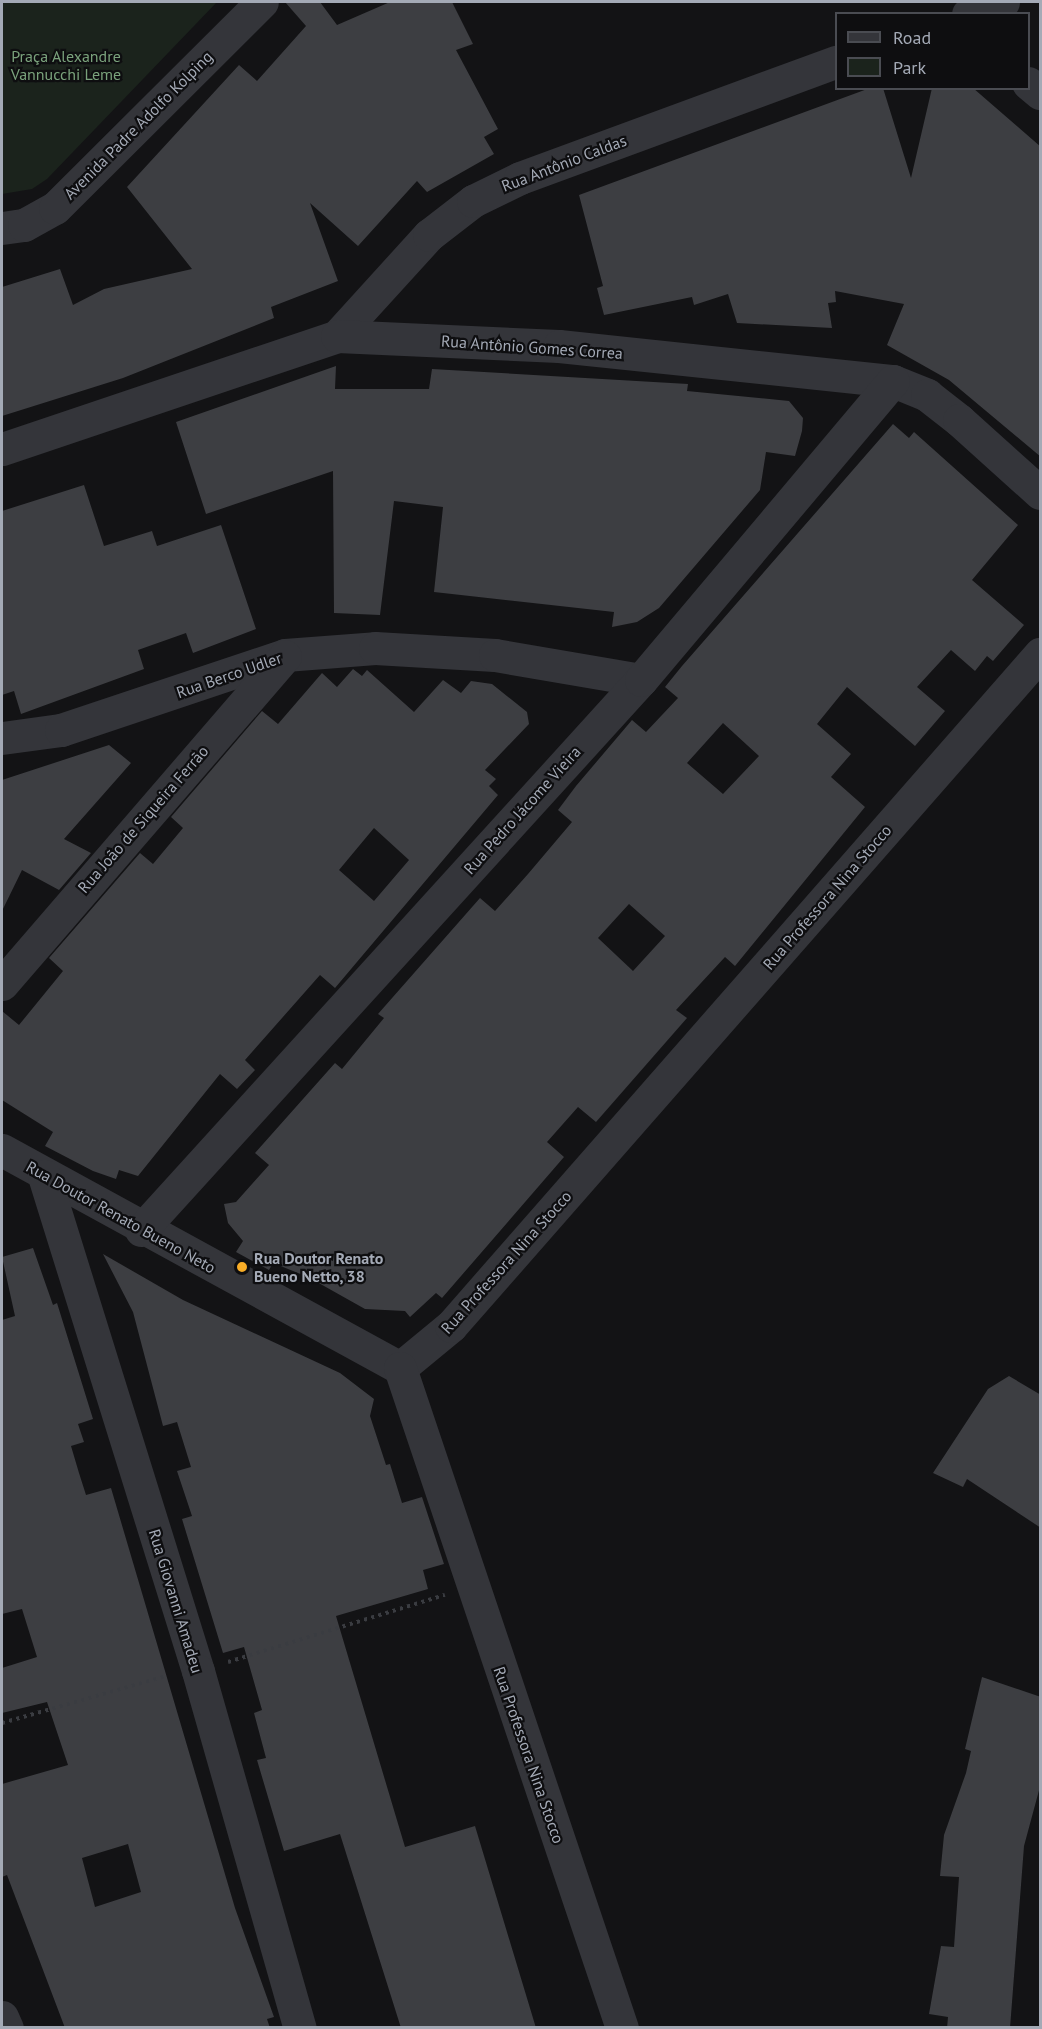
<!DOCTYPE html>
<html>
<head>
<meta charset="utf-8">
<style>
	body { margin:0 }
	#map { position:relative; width:1042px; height:2029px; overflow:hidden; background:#131315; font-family:"PT Sans",sans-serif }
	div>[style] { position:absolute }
	.green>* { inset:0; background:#1b231c }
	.building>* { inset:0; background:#3d3e42 }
	.path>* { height:4px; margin-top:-2px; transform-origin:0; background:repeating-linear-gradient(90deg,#3a3c41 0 3px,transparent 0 7.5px) }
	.minor>* { height:33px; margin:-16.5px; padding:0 16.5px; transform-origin:16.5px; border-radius:16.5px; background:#34353a }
	.dots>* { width:16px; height:16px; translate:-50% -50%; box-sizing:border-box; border:3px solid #0e0e10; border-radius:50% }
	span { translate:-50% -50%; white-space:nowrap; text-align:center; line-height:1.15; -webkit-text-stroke:4.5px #0e0e10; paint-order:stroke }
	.park-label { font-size:16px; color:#7aa27c }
	.street-label { font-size:16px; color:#a4aab6 }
	.poi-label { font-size:16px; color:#a4aab6; font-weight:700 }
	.left { translate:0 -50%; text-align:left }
	.frame { position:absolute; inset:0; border:3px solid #a4aab6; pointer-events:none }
	.legend { position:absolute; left:835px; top:12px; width:195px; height:78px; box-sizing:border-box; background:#0e0e10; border:2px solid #4a4c52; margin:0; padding:8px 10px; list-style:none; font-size:18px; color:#a4aab6 }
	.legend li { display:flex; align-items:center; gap:12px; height:30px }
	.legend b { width:30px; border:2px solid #4a4c52 }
</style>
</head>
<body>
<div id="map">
	<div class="green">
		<i style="clip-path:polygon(2px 2px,217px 2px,47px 179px,32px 189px,2px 194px)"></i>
	</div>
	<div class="building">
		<i style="clip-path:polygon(285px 2px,320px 2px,337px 25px,390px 2px,452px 2px,473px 44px,456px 50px,498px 129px,484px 137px,494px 154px,427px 192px,417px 181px,358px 246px,310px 203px,338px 281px,271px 307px,274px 318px,123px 378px,2px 416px,2px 287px,60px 269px,73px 305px,104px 289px,192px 269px,127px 187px,239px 65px,257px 81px,306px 26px)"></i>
		<i style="clip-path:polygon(870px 88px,883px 88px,911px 178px,932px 88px,973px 88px,1041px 147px,1041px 457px,949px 380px,887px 345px,904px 304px,835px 291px,836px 302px,828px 303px,832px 328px,737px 323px,728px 294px,694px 305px,692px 297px,604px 315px,597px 288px,603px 286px,579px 195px)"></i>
		<i style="clip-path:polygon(336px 366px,335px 389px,429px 389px,432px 369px,688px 384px,687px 391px,789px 401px,803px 418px,802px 431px,795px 456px,766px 452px,760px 490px,659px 608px,637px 622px,612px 627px,614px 612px,434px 592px,443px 507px,394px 501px,380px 615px,334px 613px,333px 471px,206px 514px,176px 422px)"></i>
		<i style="clip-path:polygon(evenodd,893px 424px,909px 438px,914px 432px,1018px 525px,972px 580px,1024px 625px,993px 661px,987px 656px,975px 671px,951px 650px,917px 687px,945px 711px,915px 746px,847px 687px,817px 724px,851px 754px,831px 777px,865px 807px,735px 966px,725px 957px,676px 1010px,687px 1018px,596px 1122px,578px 1107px,547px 1142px,564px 1157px,442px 1298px,436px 1293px,410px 1317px,405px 1311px,365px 1309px,308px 1277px,273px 1263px,269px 1270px,236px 1252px,243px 1241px,228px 1223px,224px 1204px,236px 1202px,269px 1165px,255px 1153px,335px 1063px,342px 1069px,384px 1018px,378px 1014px,480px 898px,495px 911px,528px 874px,572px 822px,558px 810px,576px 786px,632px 720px,646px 732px,678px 698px,665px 687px,682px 666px,893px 424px,723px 723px,759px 756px,723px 794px,687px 763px,723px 723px,893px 424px,629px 904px,665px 936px,633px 971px,598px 938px,629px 904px)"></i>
		<i style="clip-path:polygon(84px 485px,104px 546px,152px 531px,157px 546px,221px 525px,256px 629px,193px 653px,186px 633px,138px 650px,144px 669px,21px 714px,14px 691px,2px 695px,2px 511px)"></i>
		<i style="clip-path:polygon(evenodd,353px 669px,362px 676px,367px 670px,414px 712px,443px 680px,461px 693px,471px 681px,492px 684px,527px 712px,529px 724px,485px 770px,496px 779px,489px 786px,498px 795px,335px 988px,320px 975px,245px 1060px,255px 1070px,237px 1089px,220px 1074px,138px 1176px,119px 1170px,116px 1179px,93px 1171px,45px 1146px,53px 1132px,2px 1100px,2px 1011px,19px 1025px,63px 971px,49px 958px,140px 853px,153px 864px,183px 828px,171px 817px,262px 711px,278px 724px,322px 673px,337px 687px,353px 669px,374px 828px,409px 860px,374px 901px,339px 870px,374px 828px)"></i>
		<i style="clip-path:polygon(109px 745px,131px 763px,64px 839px,91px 853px,59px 890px,22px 870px,2px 911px,2px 780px)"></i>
		<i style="clip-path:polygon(evenodd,33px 1248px,53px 1305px,57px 1303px,93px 1419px,78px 1424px,84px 1442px,71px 1446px,79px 1473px,86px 1495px,111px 1488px,235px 1908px,274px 2017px,267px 2019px,270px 2028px,65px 2028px,7px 1875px,2px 1877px,2px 1784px,68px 1765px,47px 1702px,2px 1713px,2px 1668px,37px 1657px,22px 1609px,2px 1614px,2px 1320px,15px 1316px,2px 1257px,33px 1248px,128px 1844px,141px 1892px,95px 1907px,82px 1858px,128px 1844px)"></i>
		<i style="clip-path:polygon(103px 1254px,183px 1300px,340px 1373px,374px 1399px,370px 1416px,386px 1465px,390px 1464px,402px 1503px,422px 1497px,444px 1564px,423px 1570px,428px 1589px,336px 1616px,405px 1847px,475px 1826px,536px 2028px,401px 2028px,340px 1834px,284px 1851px,257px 1760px,266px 1758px,254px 1713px,262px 1710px,244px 1647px,223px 1653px,182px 1519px,192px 1516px,177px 1471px,191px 1467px,177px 1422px,163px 1426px,133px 1312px)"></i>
		<i style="clip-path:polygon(1009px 1376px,1041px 1395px,1041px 1528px,967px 1479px,963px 1487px,933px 1473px,988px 1389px)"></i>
		<i style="clip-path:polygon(982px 1677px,1041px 1697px,1041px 1783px,1024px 1846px,1010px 2028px,947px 2028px,948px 2017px,929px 2014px,941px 1946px,954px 1947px,959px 1877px,940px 1876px,944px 1835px,966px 1773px,971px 1751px,965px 1749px)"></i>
	</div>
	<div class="path">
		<i style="left:228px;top:1662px;width:227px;rotate:-17.2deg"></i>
		<i style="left:2px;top:1723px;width:171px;rotate:-16deg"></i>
	</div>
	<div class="minor">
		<i style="left:968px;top:14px;width:37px;rotate:-19deg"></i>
		<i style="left:1028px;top:83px;width:16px;rotate:40deg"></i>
		<i style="left:2px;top:228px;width:22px;rotate:-8deg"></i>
		<i style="left:24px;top:225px;width:35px;rotate:-29deg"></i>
		<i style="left:55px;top:208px;width:292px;rotate:-44.9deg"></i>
		<i style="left:337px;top:336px;width:137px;rotate:-47.7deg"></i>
		<i style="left:429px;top:235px;width:56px;rotate:-37.7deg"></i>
		<i style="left:473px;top:201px;width:52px;rotate:-26.1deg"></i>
		<i style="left:520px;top:178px;width:337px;rotate:-20.2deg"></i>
		<i style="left:2px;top:449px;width:354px;rotate:-18.6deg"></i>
		<i style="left:337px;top:336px;width:222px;rotate:2.6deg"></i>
		<i style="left:559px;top:346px;width:336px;rotate:6deg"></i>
		<i style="left:893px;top:381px;width:37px;rotate:22deg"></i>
		<i style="left:927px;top:395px;width:41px;rotate:38deg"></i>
		<i style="left:959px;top:420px;width:109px;rotate:42deg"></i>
		<i style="left:2px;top:738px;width:60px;rotate:-7.7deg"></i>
		<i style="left:61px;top:730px;width:236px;rotate:-18.5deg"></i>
		<i style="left:285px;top:655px;width:90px;rotate:-4.4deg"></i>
		<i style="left:375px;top:648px;width:120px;rotate:3.3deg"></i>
		<i style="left:495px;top:655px;width:148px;rotate:9.7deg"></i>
		<i style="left:2px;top:984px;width:433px;rotate:-49.2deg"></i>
		<i style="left:2px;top:1150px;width:454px;rotate:28.7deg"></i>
		<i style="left:44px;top:1176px;width:518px;rotate:72.72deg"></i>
		<i style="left:198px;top:1671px;width:371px;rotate:74.1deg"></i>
		<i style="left:141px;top:1230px;width:743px;rotate:-47.73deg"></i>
		<i style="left:641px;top:680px;width:391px;rotate:-49.9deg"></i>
		<i style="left:400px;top:1368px;width:66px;rotate:-39.5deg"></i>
		<i style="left:451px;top:1326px;width:894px;rotate:-48.77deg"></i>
		<i style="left:400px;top:1368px;width:696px;rotate:71.41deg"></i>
		<i style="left:2px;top:2017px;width:12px;rotate:66deg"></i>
	</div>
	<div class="dots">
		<i style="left:242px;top:1267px;background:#f8ad27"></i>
	</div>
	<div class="park-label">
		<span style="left:66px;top:65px">Praça Alexandre<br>Vannucchi Leme</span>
	</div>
	<div class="street-label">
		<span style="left:138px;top:125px;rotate:-45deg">Avenida Padre Adolfo Kolping</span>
		<span style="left:564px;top:163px;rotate:-21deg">Rua Antônio Caldas</span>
		<span style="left:532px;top:347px;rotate:4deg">Rua Antônio Gomes Correa</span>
		<span style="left:229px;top:675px;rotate:-19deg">Rua Berco Udler</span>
		<span style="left:522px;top:810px;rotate:-48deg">Rua Pedro Jácome Vieira</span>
		<span style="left:143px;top:819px;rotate:-49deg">Rua João de Siqueira Ferrão</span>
		<span style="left:827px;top:897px;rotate:-49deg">Rua Professora Nina Stocco</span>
		<span style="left:121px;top:1217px;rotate:29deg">Rua Doutor Renato Bueno Neto</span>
		<span style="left:506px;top:1262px;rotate:-48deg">Rua Professora Nina Stocco</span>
		<span style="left:176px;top:1601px;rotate:73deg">Rua Giovanni Amadeu</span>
		<span style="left:529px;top:1755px;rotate:71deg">Rua Professora Nina Stocco</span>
	</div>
	<div class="poi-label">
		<span class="left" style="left:254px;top:1267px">Rua Doutor Renato<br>Bueno Netto, 38</span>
	</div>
	<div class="frame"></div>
	<ul class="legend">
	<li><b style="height:8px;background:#34353a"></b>Road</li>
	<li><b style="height:16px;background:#1b231c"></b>Park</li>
	</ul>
</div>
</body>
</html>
